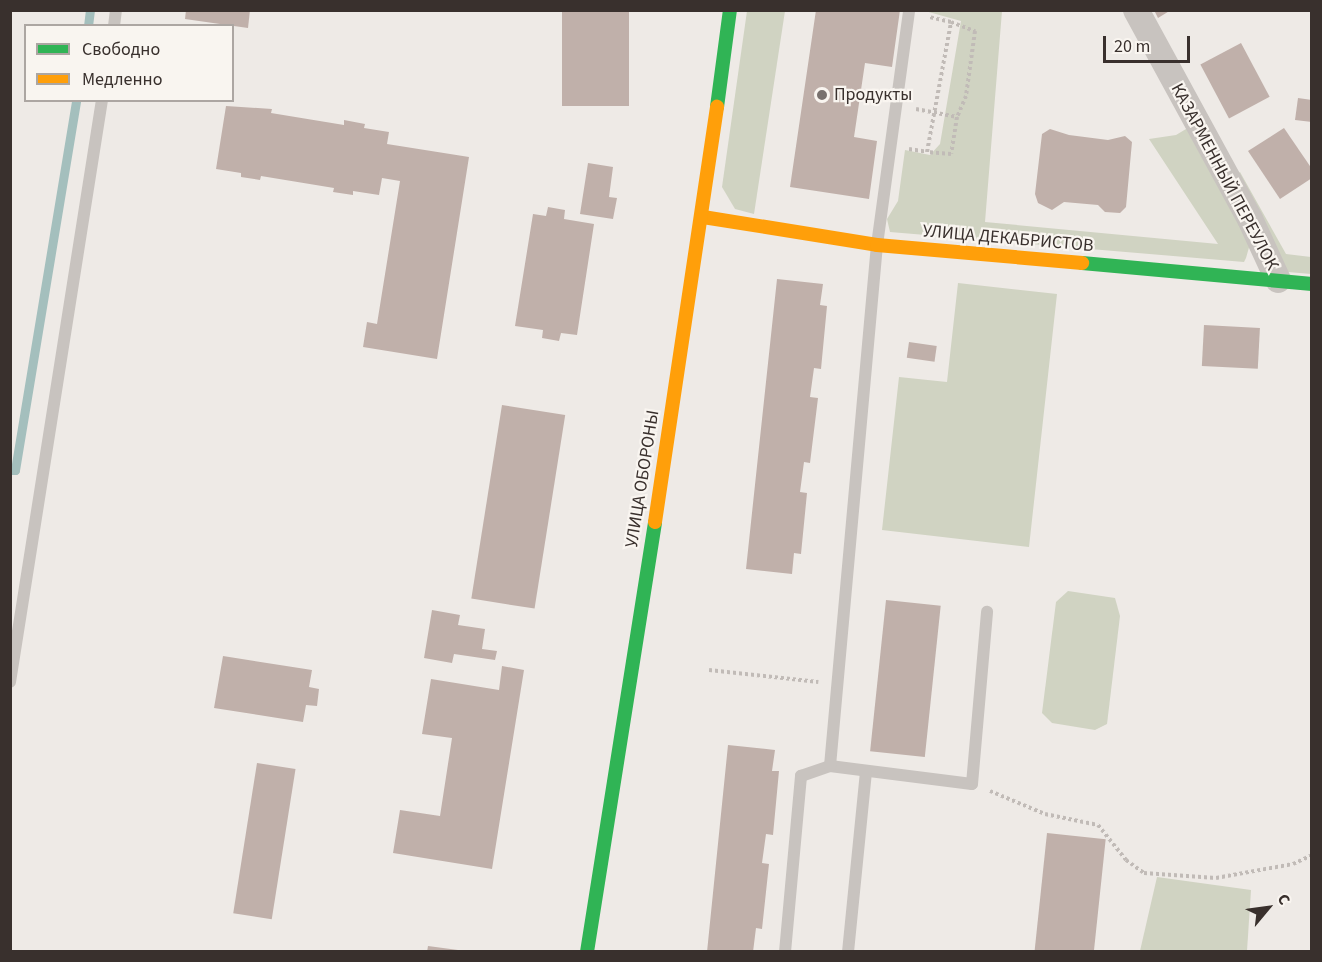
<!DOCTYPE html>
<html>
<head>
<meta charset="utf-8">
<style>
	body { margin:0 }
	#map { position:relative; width:1322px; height:962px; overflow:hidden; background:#eeeae6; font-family:"Source Sans 3",sans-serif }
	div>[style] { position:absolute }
	.green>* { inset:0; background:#d0d3c2 }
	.stream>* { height:9px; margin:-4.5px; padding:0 4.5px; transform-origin:4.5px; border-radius:4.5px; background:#a4bfbd }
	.building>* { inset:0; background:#c0b0aa; transform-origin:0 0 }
	.path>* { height:4px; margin-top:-2px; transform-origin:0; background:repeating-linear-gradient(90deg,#c1bbb7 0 3px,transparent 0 6px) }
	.lane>* { height:12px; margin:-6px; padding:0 6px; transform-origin:6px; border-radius:6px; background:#c8c3bf }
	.street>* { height:26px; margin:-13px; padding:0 13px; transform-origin:13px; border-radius:13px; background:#c8c3bf }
	.fast>* { height:14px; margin:-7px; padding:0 7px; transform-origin:7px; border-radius:7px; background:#30b455 }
	.slow>* { height:14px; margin:-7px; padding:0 7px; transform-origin:7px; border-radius:7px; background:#ff9f0a }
	.dots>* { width:16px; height:16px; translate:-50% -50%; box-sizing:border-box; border:3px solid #f9f5f0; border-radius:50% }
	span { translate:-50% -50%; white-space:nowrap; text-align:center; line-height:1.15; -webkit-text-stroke:4.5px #f9f5f0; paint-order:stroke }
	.poi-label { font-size:18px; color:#39302d }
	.left { translate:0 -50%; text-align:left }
	.street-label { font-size:18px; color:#39302d }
	.frame { position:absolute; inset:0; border:12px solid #39302d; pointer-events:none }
	.legend { position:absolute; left:24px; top:24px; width:210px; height:78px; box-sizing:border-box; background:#f9f5f0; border:2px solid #aca6a2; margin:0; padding:8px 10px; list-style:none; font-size:18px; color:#39302d }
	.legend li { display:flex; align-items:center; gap:12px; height:30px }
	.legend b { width:30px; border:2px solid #aca6a2 }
	.north { position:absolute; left:1238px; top:878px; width:60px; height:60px; -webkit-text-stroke:4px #f9f5f0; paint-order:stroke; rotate:61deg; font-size:16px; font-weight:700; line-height:24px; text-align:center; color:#39302d }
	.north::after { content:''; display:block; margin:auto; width:21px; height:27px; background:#39302d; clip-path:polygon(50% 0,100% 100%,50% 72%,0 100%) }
	.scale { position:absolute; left:1103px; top:36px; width:87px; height:27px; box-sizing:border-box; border:3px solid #39302d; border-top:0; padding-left:8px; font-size:18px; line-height:21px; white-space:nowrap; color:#39302d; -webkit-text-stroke:4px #f9f5f0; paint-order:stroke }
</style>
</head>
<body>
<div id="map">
	<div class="green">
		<i style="clip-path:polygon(747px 11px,785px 11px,754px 214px,735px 209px,722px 187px)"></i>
		<i style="clip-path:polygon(925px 11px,1002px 11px,985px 222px,1218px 244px,1149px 139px,1176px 135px,1191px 126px,1250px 244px,1246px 258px,1244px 262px,890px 232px,887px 219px,898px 201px,905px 150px,930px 155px,940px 144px,961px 21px)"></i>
		<i style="clip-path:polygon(1240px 172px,1286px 254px,1311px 257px,1311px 274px,1288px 272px,1235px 176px)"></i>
		<i style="clip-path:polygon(958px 283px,1057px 294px,1029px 547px,882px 530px,899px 377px,947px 382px)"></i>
		<i style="clip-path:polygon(1068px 591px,1115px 598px,1120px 616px,1107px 724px,1095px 730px,1052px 723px,1042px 713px,1056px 602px)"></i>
		<i style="clip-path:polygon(1157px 877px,1251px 890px,1247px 951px,1140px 951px)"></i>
	</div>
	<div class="stream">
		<i style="left:88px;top:26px;width:16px;rotate:-83deg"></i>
		<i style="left:10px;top:470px;width:5px"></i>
		<i style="left:15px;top:470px;width:375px;rotate:-80.6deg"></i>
	</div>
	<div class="building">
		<i style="clip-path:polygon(186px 10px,250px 10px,248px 28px,185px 19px)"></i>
		<i style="left:562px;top:10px;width:67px;height:96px"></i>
		<i style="clip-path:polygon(816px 10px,900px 10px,892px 67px,865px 63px,854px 137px,877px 141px,869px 199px,790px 187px)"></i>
		<i style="clip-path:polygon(1154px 10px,1171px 10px,1158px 18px)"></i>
		<i style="left:1241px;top:43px;width:61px;height:46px;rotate:62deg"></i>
		<i style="clip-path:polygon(1298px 98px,1312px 100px,1312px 122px,1295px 120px)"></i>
		<i style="clip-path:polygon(226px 106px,272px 109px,271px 113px,344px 125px,344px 120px,365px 124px,364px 128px,389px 132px,387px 144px,469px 157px,437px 359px,363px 347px,367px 322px,377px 324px,400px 181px,382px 178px,379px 195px,353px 191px,353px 195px,333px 192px,334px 188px,261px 176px,260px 180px,241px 177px,241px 173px,216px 169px)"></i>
		<i style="clip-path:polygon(1284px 128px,1312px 169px,1312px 178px,1280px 199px,1248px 151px)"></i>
		<i style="clip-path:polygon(1050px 129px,1069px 135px,1108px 140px,1125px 136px,1132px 142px,1126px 207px,1120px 213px,1105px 212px,1098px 205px,1064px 202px,1052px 210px,1038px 203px,1035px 194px,1042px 134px)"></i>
		<i style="clip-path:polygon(588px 163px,613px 167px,609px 197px,617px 198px,613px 219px,580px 214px)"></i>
		<i style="clip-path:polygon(548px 207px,565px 210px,564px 219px,594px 224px,577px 335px,561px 333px,559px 341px,542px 338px,543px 330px,515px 326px,533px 214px,546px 216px)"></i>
		<i style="clip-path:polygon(777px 279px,823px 284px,820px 305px,827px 306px,821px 369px,814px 368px,810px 397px,818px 398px,810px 463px,804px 462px,800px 492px,807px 493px,801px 554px,794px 553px,792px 574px,746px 569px)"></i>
		<i style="left:1204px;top:325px;width:56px;height:41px;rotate:3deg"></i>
		<i style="left:909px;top:342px;width:28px;height:16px;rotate:8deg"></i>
		<i style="left:502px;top:405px;width:64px;height:196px;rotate:9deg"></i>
		<i style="left:886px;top:600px;width:55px;height:152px;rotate:6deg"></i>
		<i style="clip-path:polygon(432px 610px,460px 615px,458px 625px,485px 629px,482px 649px,497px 651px,495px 660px,454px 654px,452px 663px,424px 658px)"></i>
		<i style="clip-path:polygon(223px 656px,312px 670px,309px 687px,319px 689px,317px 706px,306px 705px,303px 722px,214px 708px)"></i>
		<i style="clip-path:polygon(502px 666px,524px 670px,492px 869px,393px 853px,400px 810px,440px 816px,452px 738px,422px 734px,431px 679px,499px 690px)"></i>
		<i style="clip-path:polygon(728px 745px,775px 750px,772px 771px,779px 771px,773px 835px,766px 834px,762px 863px,769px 864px,762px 929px,756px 928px,753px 952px,707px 952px)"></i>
		<i style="left:257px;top:763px;width:39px;height:152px;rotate:9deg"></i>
		<i style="left:1047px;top:833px;width:59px;height:120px;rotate:6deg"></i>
		<i style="clip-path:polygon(428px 946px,458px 950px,458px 952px,427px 952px)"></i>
	</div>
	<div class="path">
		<i style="left:951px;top:22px;width:26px;rotate:21deg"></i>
		<i style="left:975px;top:31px;width:66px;rotate:97.9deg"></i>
		<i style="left:966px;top:96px;width:23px;rotate:113deg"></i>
		<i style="left:916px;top:109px;width:42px;rotate:11deg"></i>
		<i style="left:957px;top:117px;width:37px;rotate:99deg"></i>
		<i style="left:951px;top:154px;width:24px;rotate:-175deg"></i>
		<i style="left:909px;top:149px;width:18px;rotate:9deg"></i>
		<i style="left:927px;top:152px;width:132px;rotate:-79.5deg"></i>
		<i style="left:951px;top:22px;width:23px;rotate:-167deg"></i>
		<i style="left:709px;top:670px;width:110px;rotate:6.3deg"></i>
		<i style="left:990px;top:791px;width:60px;rotate:22.7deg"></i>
		<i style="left:1045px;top:814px;width:54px;rotate:11.7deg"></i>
		<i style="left:1098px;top:825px;width:45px;rotate:51.3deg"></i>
		<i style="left:1126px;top:860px;width:22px;rotate:36deg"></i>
		<i style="left:1144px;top:873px;width:72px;rotate:4deg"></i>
		<i style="left:1216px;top:878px;width:78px;rotate:-10.3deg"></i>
		<i style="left:1293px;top:864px;width:21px;rotate:-25deg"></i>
	</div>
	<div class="lane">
		<i style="left:114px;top:26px;width:16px;rotate:-83deg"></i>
		<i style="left:10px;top:682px;width:589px;rotate:-81.02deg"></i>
		<i style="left:830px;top:766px;width:143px;rotate:7.2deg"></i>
		<i style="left:972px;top:784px;width:173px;rotate:-85deg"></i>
		<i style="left:785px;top:952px;width:177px;rotate:-84.8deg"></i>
		<i style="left:801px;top:776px;width:31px;rotate:-19deg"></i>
		<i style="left:830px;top:766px;width:523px;rotate:-84.85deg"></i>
		<i style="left:877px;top:245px;width:237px;rotate:-82.2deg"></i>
		<i style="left:848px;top:952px;width:181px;rotate:-84.3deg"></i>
	</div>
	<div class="street">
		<i style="left:1136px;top:10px;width:238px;rotate:61.4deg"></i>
		<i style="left:1250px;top:219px;width:67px;rotate:65.3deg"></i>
	</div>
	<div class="fast">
		<i style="left:717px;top:107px;width:98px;rotate:-82.4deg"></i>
		<i style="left:1082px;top:263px;width:231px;rotate:5.2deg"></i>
		<i style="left:587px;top:952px;width:435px;rotate:-81deg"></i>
	</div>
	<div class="slow">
		<i style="left:703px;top:217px;width:176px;rotate:9.1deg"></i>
		<i style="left:877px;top:245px;width:206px;rotate:5deg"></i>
		<i style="left:655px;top:522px;width:420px;rotate:-81.5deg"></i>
	</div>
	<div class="dots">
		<i style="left:822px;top:95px;background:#78716e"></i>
	</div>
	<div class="poi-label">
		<span class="left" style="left:834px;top:95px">Продукты</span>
	</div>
	<div class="street-label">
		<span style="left:1224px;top:177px;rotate:62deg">КАЗАРМЕННЫЙ ПЕРЕУЛОК</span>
		<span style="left:1008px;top:239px;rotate:5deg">УЛИЦА ДЕКАБРИСТОВ</span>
		<span style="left:643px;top:479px;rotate:-81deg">УЛИЦА ОБОРОНЫ</span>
	</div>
	<div class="frame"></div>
	<ul class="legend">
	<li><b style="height:8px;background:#30b455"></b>Свободно</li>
	<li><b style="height:8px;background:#ff9f0a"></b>Медленно</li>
	</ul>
	<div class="north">С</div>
	<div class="scale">20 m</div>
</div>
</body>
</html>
